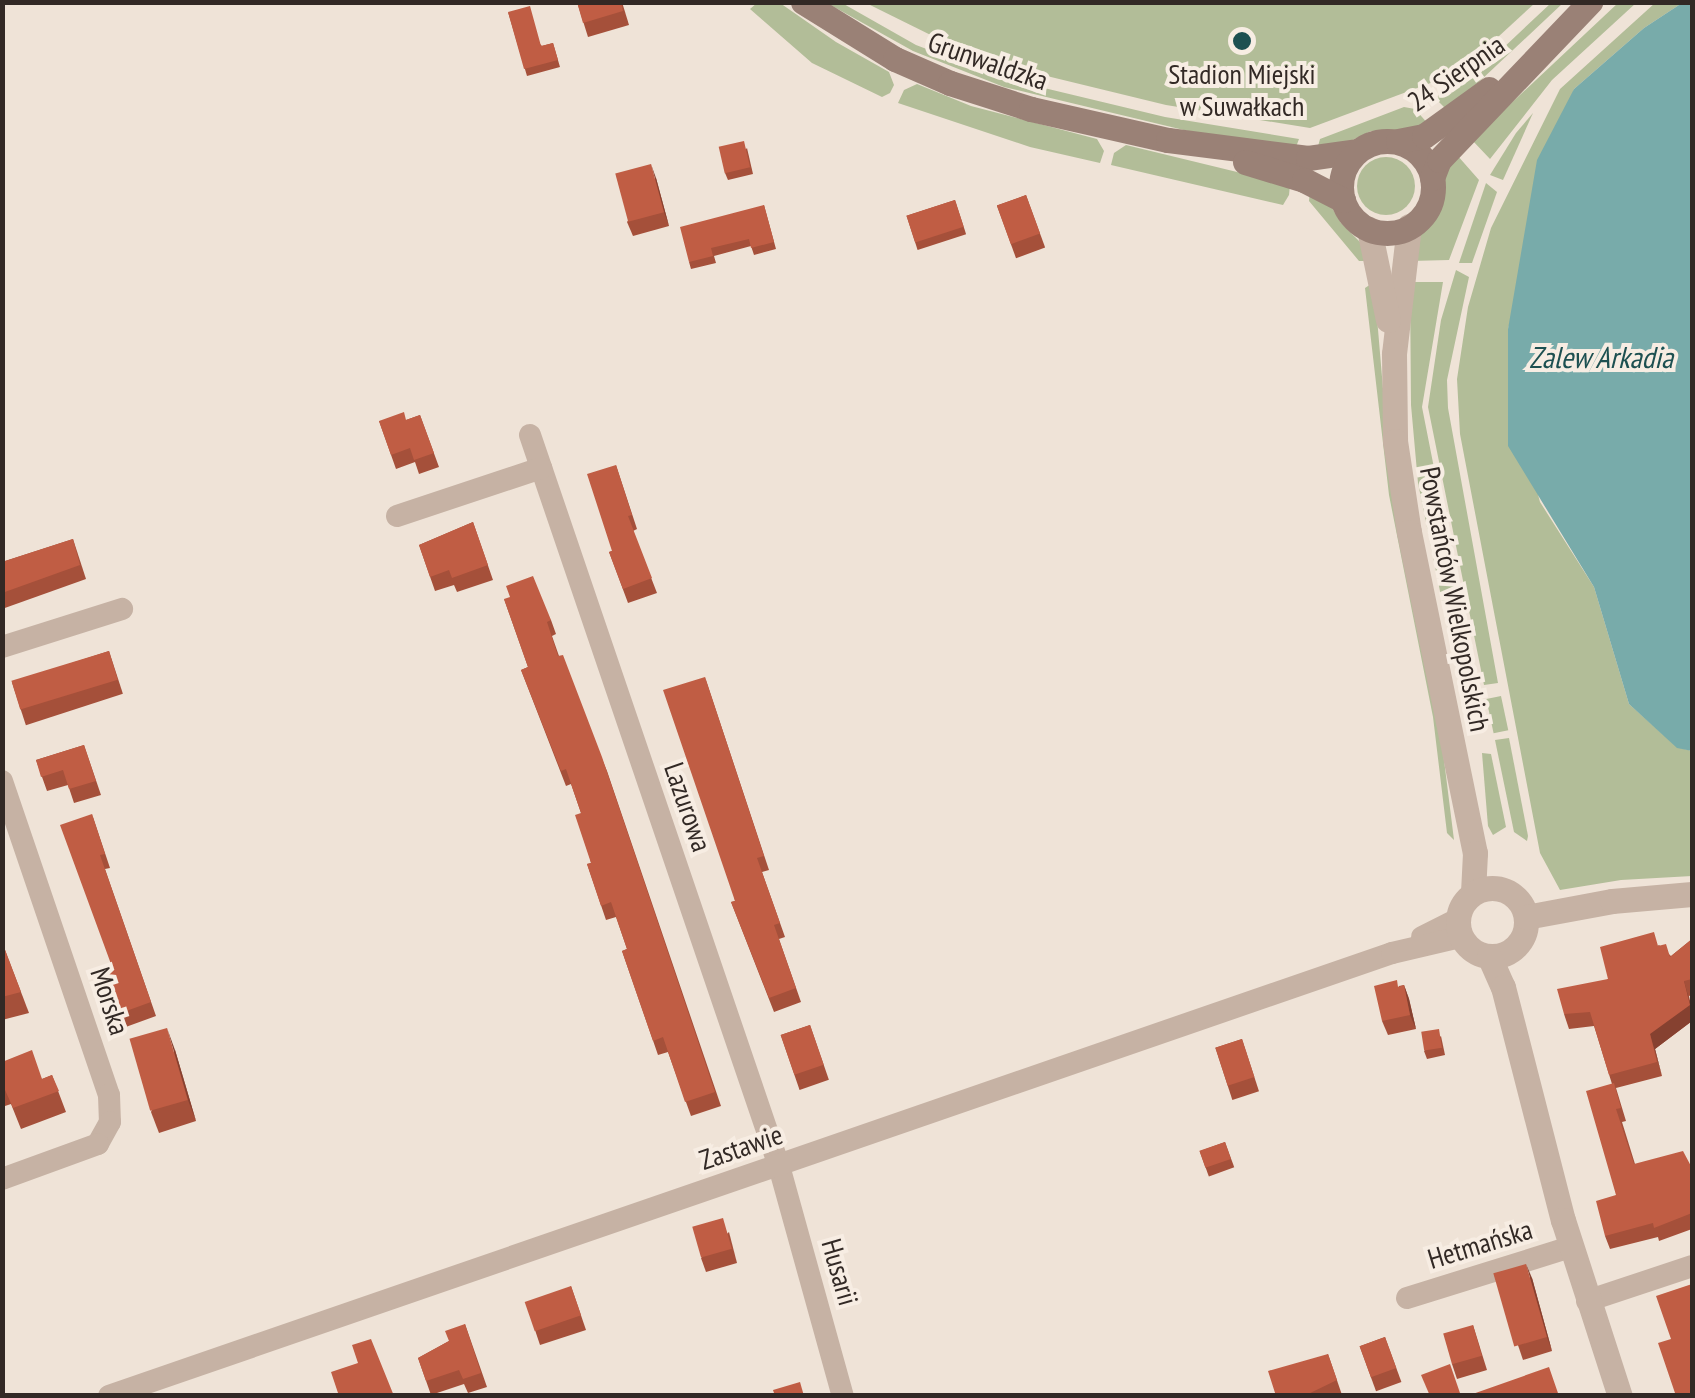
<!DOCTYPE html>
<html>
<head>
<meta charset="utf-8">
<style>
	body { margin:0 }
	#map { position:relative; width:1695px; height:1398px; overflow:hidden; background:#efe3d7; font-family:"PT Sans Narrow",sans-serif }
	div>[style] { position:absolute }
	.green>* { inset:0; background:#b2bd98; transform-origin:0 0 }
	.round { border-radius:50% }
	.water>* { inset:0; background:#78abaa }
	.minor>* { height:22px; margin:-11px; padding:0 11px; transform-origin:11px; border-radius:11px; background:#c6b2a4 }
	.tertiary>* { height:25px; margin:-12.5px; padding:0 12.5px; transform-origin:12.5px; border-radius:12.5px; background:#c6b2a4 }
	.tertiary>.ring { margin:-12.5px; padding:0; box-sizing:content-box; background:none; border:25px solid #c6b2a4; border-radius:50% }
	.secondary>* { height:25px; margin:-12.5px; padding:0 12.5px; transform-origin:12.5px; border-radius:12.5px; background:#9a8176 }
	.secondary>.ring { margin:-12.5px; padding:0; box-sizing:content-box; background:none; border:25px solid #9a8176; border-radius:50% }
	.wall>* { inset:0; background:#a5503a; transform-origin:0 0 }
	.shaded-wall>* { inset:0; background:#864130 }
	.building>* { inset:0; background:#c05d44; transform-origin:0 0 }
	.dots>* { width:28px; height:28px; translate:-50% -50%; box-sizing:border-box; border:5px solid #f7ede3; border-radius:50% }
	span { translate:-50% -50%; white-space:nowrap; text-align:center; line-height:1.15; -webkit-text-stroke:8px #f7ede3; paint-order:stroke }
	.street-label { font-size:28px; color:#322925 }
	.poi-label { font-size:28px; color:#322925 }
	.water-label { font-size:30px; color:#1d5051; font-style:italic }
	.frame { position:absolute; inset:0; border:5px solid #322925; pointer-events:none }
</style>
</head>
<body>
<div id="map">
	<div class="green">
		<i style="clip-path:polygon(757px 3px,780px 3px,836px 42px,889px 72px,894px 85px,890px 93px,882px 97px,812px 63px,750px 9px)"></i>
		<i style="clip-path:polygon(827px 3px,842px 3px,916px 45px,1003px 78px,1165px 117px,1299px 139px,1296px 147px,1188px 131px,1004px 87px,913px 51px)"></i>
		<i style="clip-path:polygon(866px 3px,1535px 3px,1460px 72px,1310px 128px,1166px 105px,1006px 66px,961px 50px)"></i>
		<i style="clip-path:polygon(1551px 3px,1563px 3px,1448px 111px,1438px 101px,1439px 92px,1468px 81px)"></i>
		<i style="clip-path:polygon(1618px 3px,1636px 3px,1552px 80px,1490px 159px,1472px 140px)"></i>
		<i style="clip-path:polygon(1655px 3px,1682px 3px,1644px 28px,1574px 89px,1508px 329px,1509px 386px,1540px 502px,1594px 587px,1629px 704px,1677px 747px,1692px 751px,1692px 876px,1621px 880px,1560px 890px,1540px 853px,1460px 434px,1457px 379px,1468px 307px,1491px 228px,1560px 89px)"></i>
		<i style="clip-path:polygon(917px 84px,971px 106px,1097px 139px,1104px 151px,1100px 163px,1030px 147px,898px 103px,904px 90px)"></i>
		<i style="clip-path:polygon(1404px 107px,1415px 109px,1429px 125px,1406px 132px,1371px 131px,1342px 145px,1317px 150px,1320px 139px)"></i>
		<i style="clip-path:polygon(1533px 113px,1503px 180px,1490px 175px,1516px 133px)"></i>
		<i style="clip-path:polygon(1126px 145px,1290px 185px,1289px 195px,1283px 205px,1111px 165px,1114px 153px)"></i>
		<i style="clip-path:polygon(1457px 155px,1479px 180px,1449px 260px,1410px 261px,1416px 237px,1437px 211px,1443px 177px)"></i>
		<i class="round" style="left:1357px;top:157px;width:58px;height:58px"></i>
		<i style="clip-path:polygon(1486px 183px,1497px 192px,1472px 263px,1459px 263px)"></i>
		<i style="clip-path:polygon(1310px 191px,1331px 206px,1341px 223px,1364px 246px,1369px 261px,1359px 261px,1309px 201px)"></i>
		<i style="clip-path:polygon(1456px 270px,1469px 277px,1447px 380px,1448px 408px,1498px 683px,1484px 685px,1428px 407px,1441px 320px)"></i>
		<i style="clip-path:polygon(1374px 282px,1389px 460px,1439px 720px,1454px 840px,1447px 833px,1433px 717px,1389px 495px,1365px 288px)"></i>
		<i style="clip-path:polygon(1410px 282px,1443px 282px,1422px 407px,1477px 686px,1468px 687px,1453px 655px,1418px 483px,1411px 405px)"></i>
		<i style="left:1501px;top:696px;width:35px;height:15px;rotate:78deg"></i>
		<i style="clip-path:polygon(1509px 738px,1528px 836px,1527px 841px,1514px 832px,1495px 740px)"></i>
		<i style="clip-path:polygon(1482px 753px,1491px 754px,1506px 827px,1493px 835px,1488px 826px)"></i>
	</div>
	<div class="water">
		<i style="clip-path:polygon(1682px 3px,1692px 3px,1692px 751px,1677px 748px,1629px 704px,1594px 587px,1508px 446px,1508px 329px,1537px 160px,1574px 89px,1644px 28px)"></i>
	</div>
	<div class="minor">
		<i style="left:530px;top:435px;width:772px;rotate:71.19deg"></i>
		<i style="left:779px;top:1166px;width:239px;rotate:74.5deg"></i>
		<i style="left:397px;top:516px;width:152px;rotate:-18.4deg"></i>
		<i style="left:2px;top:647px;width:126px;rotate:-17.6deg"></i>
		<i style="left:2px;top:781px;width:332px;rotate:71.2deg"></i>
		<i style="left:109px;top:1095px;width:27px;rotate:88deg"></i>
		<i style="left:110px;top:1122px;width:25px;rotate:119deg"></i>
		<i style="left:98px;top:1144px;width:102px;rotate:160deg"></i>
		<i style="left:1422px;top:937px;width:40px;rotate:-26.6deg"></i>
		<i style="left:1407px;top:1298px;width:172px;rotate:-17.3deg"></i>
		<i style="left:1587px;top:1301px;width:111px;rotate:-18.4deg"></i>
		<i style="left:109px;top:1396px;width:1357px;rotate:-19.05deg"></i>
		<i style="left:1392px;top:953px;width:71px;rotate:-13.1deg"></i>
	</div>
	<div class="tertiary">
		<i style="left:1409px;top:226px;width:129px;rotate:96.7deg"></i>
		<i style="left:1394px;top:354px;width:87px;rotate:89.3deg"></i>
		<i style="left:1395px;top:441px;width:92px;rotate:81.3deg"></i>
		<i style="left:1409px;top:532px;width:328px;rotate:78.4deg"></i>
		<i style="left:1475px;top:853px;width:40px;rotate:92.9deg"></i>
		<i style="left:1369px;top:229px;width:93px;rotate:78.2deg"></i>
		<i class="ring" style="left:1458px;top:888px;width:43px;height:43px"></i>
		<i style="left:1526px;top:917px;width:87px;rotate:-10.5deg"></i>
		<i style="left:1612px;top:901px;width:80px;rotate:-5deg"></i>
		<i style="left:1489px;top:956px;width:34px;rotate:66deg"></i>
		<i style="left:1503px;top:987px;width:241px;rotate:75.6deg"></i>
		<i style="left:1563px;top:1220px;width:185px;rotate:72.1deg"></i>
	</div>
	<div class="secondary">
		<i style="left:803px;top:2px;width:108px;rotate:31.8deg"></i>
		<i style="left:895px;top:59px;width:60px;rotate:23.6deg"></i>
		<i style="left:950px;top:83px;width:85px;rotate:17.8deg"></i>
		<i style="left:1031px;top:109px;width:140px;rotate:12.8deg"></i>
		<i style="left:1168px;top:140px;width:141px;rotate:7.3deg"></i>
		<i style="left:1308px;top:158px;width:49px;rotate:-8.1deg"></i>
		<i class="ring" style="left:1341px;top:141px;width:67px;height:67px"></i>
		<i style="left:1398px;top:141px;width:26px;rotate:-11deg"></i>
		<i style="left:1424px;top:136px;width:80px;rotate:-35.9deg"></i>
		<i style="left:1245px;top:162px;width:62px;rotate:17deg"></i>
		<i style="left:1304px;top:180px;width:44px;rotate:27.1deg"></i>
		<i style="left:1432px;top:178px;width:19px;rotate:-69deg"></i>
		<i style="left:1439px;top:160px;width:219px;rotate:-46.3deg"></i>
	</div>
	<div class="wall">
		<i style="clip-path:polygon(577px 2px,622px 2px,629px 25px,588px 37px)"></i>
		<i style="clip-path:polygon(508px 12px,542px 46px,553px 43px,560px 67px,527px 76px)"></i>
		<i style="clip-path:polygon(747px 148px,753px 174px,728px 180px,725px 173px)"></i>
		<i style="clip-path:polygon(656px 178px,669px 226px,633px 236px,627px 222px)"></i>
		<i style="left:1026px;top:195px;width:56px;height:31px;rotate:70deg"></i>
		<i style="left:955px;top:200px;width:36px;height:51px;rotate:72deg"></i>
		<i style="clip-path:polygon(764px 205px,776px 249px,754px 255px,751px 246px,714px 256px,716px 263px,691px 269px,689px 262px)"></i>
		<i style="clip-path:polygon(420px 415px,439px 467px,419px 474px,415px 462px,396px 469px,379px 421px,406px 420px)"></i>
		<i style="clip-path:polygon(616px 465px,637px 529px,633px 531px,657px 593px,628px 603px,609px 552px,612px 551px)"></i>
		<i style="clip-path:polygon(473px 522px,493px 580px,457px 592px,454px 585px,435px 591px,419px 545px)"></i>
		<i style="clip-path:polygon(73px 539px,86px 579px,2px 609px,2px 562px)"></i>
		<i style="clip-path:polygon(504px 599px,551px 620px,556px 634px,552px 636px,559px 656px,607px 771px,721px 1106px,691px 1116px,668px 1052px,658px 1055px,622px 951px,627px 949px,616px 917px,606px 920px,587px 864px,591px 863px,581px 813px,571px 784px,566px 786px,521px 670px,528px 667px)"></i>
		<i style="left:109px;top:651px;width:45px;height:102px;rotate:72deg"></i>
		<i style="clip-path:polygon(705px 677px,769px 870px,762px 872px,785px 937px,779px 939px,801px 1002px,774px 1012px,731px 902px,735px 901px)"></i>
		<i style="clip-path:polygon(84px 745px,101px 795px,74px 803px,68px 785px,47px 791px,36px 760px)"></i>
		<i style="clip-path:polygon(92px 814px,110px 868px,105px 869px,156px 1016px,123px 1028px,101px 967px,111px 964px)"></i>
		<i style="clip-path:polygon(1692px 939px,1692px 995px,1689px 996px,1692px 1010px,1692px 1021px,1655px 1049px,1662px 1076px,1616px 1088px,1626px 1121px,1622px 1122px,1635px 1164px,1692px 1168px,1692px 1229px,1659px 1241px,1658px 1237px,1610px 1249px,1605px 1236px,1616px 1195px,1612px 1084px,1594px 1026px,1569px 1029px,1564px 1014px,1608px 979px,1659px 945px,1671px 956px)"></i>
		<i style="clip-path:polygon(2px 942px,29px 1013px,2px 1020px)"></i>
		<i style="clip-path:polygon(1404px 985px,1409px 999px,1416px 1029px,1388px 1035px,1382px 1021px,1399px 986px)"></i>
		<i style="left:810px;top:1025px;width:58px;height:31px;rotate:71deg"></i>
		<i style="clip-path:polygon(1441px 1036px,1445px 1055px,1427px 1059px,1424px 1051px)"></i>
		<i style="left:1242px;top:1039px;width:55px;height:28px;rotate:72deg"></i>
		<i style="clip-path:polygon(175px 1050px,196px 1121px,159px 1133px,151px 1112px)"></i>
		<i style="clip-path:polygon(2px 1062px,42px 1079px,52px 1075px,66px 1112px,21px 1129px,11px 1104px,2px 1107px)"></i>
		<i style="left:1225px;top:1142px;width:27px;height:27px;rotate:70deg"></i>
		<i style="clip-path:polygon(729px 1232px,737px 1263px,706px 1272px,701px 1258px)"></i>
		<i style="clip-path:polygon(1494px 1274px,1532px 1278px,1552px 1351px,1523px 1360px)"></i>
		<i style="clip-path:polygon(571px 1286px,586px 1330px,540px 1345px,535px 1330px)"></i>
		<i style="clip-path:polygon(465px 1324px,487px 1387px,468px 1393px,464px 1384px,431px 1395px,418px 1358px,449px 1341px)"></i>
		<i style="clip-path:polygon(1473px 1325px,1487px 1370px,1457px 1379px,1452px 1364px)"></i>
		<i style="left:1385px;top:1337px;width:48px;height:27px;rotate:70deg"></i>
		<i style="clip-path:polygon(1328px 1354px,1342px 1395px,1276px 1396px)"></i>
	</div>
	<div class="shaded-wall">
		<i style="clip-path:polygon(651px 164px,656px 178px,669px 226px,664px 212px)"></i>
		<i style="clip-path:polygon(1684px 981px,1692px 1010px,1692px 1021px,1655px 1049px,1662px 1076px,1650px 1034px)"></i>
		<i style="clip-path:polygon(1404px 985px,1409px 999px,1416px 1029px,1410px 1015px)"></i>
		<i style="clip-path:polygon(167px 1028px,175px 1050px,196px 1121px,188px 1100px)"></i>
		<i style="clip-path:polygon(1526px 1264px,1532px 1278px,1552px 1351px,1547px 1337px)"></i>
	</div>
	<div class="building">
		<i style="clip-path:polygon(577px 2px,621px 2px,623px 11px,583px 23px)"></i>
		<i style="clip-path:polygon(530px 6px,541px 46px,553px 43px,558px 60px,524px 69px,508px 12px)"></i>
		<i style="left:744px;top:141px;width:27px;height:26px;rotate:77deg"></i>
		<i style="left:651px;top:164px;width:50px;height:37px;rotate:75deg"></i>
		<i style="left:1026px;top:195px;width:41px;height:31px;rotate:70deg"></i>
		<i style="left:955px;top:200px;width:28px;height:51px;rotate:72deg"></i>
		<i style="clip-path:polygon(764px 205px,774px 242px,751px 248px,749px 239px,711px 248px,713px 256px,689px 262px,680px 227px)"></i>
		<i style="clip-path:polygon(404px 412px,406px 420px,420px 415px,434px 453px,414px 460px,410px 448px,391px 455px,379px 421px)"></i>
		<i style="clip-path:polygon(616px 465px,632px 515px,628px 516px,652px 578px,623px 589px,609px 552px,612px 551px,587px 474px)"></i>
		<i style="clip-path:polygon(473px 522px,488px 565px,452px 578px,449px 570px,430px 577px,419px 545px)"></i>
		<i style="clip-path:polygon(73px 539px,80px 565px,2px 593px,2px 562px)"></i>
		<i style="clip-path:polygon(533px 576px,551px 620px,547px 622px,558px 656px,563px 655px,602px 757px,715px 1092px,685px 1102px,663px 1037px,653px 1041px,622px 951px,627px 949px,611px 902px,601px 906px,587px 864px,591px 863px,575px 815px,581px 813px,566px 769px,561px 771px,521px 670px,528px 667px,504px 599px,510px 597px,506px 586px)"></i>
		<i style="left:109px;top:651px;width:30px;height:102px;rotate:73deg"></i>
		<i style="clip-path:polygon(705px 677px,764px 856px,757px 858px,780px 923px,774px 925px,796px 988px,769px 998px,731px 902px,735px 901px,663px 690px)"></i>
		<i style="clip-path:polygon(84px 745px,96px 781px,69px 789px,63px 770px,41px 777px,36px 760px)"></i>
		<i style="clip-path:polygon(92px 814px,105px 854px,100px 855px,151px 1002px,118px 1014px,101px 967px,111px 964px,60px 825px)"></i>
		<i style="clip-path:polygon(1654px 932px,1658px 946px,1666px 944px,1670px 957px,1692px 939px,1692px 979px,1684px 981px,1690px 1005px,1650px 1034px,1657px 1062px,1609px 1075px,1590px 1012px,1564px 1014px,1557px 989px,1608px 979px,1600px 947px)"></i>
		<i style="clip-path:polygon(2px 942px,21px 992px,2px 997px)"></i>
		<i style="clip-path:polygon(1397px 980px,1398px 987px,1404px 985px,1410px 1015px,1382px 1021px,1374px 986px)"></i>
		<i style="left:810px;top:1025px;width:42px;height:31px;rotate:71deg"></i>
		<i style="left:167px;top:1028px;width:75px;height:39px;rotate:74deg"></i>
		<i style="left:1439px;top:1029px;width:19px;height:18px;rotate:81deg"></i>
		<i style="left:1242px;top:1039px;width:40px;height:28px;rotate:72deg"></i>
		<i style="clip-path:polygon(32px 1050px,42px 1079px,52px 1075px,59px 1091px,13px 1108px,2px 1083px,2px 1062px)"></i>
		<i style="clip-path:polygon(1614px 1083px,1621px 1108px,1616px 1109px,1634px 1164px,1683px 1151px,1692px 1168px,1692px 1213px,1654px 1228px,1653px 1223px,1605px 1236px,1596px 1201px,1616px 1195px,1586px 1091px)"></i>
		<i style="left:1225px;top:1142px;width:18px;height:27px;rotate:71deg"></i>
		<i style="left:723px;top:1218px;width:32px;height:32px;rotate:74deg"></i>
		<i style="left:1526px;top:1264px;width:76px;height:34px;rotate:74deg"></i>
		<i style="clip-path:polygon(1692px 1284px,1692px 1396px,1676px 1396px,1658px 1343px,1671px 1339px,1656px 1296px)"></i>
		<i style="left:571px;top:1286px;width:31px;height:49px;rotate:71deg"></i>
		<i style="clip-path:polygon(465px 1324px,481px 1373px,463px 1379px,459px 1370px,426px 1381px,418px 1358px,449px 1341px,445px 1331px)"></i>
		<i style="left:1473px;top:1325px;width:32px;height:31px;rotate:74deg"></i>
		<i style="left:1385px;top:1337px;width:33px;height:27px;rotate:70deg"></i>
		<i style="clip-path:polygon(371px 1339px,394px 1396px,339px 1396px,331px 1372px,358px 1363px,352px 1345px)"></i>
		<i style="clip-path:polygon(1328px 1354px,1337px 1380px,1304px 1396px,1300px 1396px,1299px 1393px,1292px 1396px,1276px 1396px,1268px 1371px)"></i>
		<i style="clip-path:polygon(1450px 1364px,1461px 1396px,1430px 1396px,1421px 1375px)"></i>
		<i style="clip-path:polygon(1549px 1367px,1559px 1396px,1528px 1396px,1527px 1393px,1520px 1396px,1467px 1396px)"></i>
		<i style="clip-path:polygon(800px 1382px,804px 1396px,775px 1396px,773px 1390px)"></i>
	</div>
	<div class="dots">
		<i style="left:1242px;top:41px;background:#1d5051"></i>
	</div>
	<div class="street-label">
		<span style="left:988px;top:61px;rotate:19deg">Grunwaldzka</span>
		<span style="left:1456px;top:73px;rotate:-35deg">24 Sierpnia</span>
		<span style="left:1455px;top:599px;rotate:79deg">Powstańców Wielkopolskich</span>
		<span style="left:688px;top:807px;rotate:71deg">Lazurowa</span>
		<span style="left:110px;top:1001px;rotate:72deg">Morska</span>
		<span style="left:741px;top:1147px;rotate:-19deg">Zastawie</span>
		<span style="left:1480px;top:1244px;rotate:-17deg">Hetmańska</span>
		<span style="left:840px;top:1272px;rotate:74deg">Husarii</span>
	</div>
	<div class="poi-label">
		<span style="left:1242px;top:90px">Stadion Miejski<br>w Suwałkach</span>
	</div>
	<div class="water-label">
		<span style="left:1601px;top:357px">Zalew Arkadia</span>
	</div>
	<div class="frame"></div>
</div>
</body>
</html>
